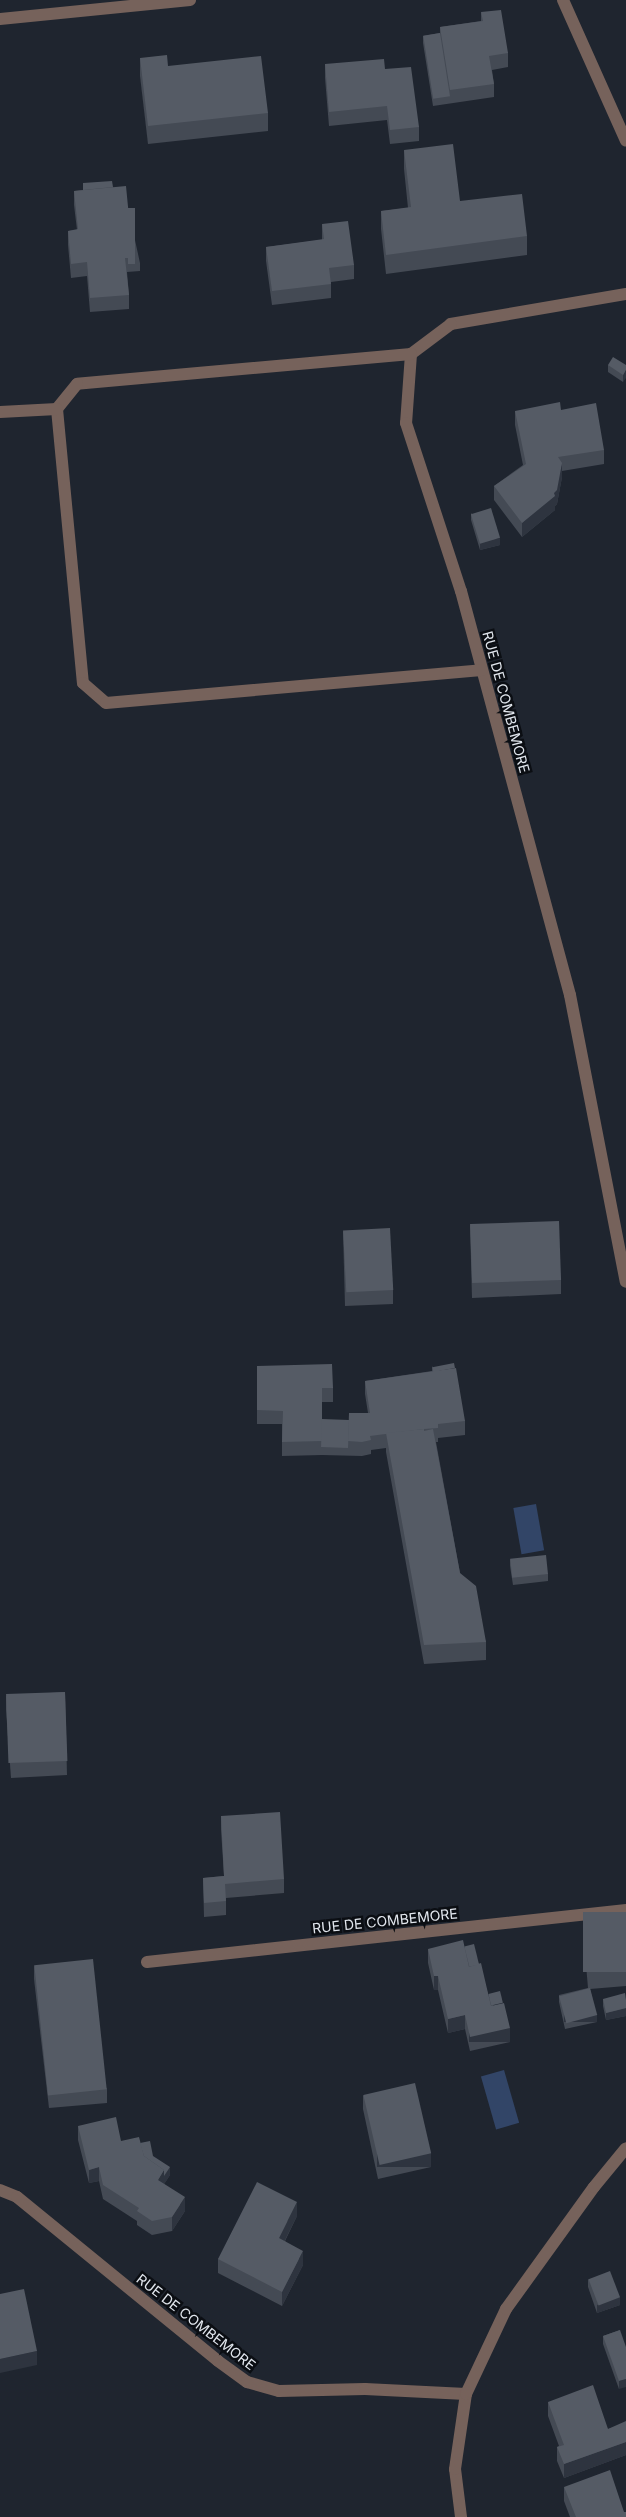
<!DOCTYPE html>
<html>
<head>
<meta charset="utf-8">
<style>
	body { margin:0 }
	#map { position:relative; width:626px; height:2517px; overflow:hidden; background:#1f252f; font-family:Inter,sans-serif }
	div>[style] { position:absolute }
	.water>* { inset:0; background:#324567; transform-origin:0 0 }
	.minor>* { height:12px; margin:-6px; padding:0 6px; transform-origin:6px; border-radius:6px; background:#76625b }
	.wall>* { inset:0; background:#444a54 }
	.shaded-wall>* { inset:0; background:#2e343f; transform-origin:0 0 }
	.building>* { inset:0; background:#555b65; transform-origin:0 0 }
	span { translate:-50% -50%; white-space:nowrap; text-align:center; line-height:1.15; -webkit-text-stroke:5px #0b0e13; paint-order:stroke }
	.street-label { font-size:14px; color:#e1e6ed }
</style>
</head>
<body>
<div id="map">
	<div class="water">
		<i style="left:536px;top:1504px;width:47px;height:23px;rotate:80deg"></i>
		<i style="left:504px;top:2070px;width:55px;height:24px;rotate:74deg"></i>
	</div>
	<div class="minor">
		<i style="left:563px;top:0;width:154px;rotate:65.9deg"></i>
		<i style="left:0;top:19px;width:191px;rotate:-5.7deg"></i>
		<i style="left:626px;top:294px;width:178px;rotate:170.3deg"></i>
		<i style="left:451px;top:324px;width:50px;rotate:143.1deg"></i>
		<i style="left:411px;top:354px;width:69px;rotate:94.1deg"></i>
		<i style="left:406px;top:423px;width:177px;rotate:71.9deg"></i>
		<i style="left:461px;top:591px;width:418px;rotate:74.9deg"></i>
		<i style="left:570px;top:995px;width:292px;rotate:79deg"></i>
		<i style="left:411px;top:354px;width:335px;rotate:174.9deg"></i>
		<i style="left:77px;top:384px;width:32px;rotate:129deg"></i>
		<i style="left:57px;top:409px;width:275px;rotate:84.6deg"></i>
		<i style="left:83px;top:683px;width:30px;rotate:41deg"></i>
		<i style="left:106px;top:703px;width:377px;rotate:-5deg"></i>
		<i style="left:0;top:412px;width:57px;rotate:-3deg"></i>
		<i style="left:147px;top:1962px;width:482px;rotate:-6.2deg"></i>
		<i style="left:0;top:2190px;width:18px;rotate:22deg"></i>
		<i style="left:17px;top:2197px;width:259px;rotate:39.2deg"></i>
		<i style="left:218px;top:2361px;width:36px;rotate:36deg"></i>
		<i style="left:247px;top:2382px;width:33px;rotate:16deg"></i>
		<i style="left:279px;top:2391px;width:86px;rotate:-1.3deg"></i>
		<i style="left:365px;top:2389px;width:101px;rotate:2.8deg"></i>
		<i style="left:461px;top:2517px;width:48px;rotate:-97.1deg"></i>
		<i style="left:455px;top:2469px;width:76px;rotate:-81.7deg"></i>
		<i style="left:466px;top:2394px;width:94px;rotate:-64.8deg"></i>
		<i style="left:506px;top:2309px;width:150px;rotate:-54.2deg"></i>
		<i style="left:594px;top:2187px;width:50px;rotate:-50.6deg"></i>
	</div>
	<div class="wall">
		<i style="clip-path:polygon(481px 12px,508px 53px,508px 67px,492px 70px,494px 84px,494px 97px,433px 106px,423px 43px,423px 36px,440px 33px,440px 27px,481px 21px)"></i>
		<i style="clip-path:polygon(140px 58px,168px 66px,268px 113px,268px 131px,148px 144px,140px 76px)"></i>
		<i style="clip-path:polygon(325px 64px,385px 69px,419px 127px,419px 141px,390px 144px,387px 120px,329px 126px,325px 78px)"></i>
		<i style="clip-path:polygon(404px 150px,460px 201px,527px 236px,527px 255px,386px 274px,381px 229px,381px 211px,408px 208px,404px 169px)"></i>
		<i style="clip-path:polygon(83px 183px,113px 187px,128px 208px,140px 263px,140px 271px,127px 272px,129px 295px,129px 309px,90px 312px,87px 276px,71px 278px,68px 245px,68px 231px,77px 230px,74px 205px,74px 191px,83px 190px)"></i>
		<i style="clip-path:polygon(322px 224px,354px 265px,354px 279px,331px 282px,331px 298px,272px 305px,266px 261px,266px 247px,322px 240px)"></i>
		<i style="clip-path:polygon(608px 365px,626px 365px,623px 382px,608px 372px)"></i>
		<i style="clip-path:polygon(561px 410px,604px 450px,604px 464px,562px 471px,562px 477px,557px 504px,555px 506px,555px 510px,522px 537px,494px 500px,494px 486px,523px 465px,515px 425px,515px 411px)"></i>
		<i style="clip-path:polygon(471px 513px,500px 545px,480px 550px,471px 520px)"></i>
		<i style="clip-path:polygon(470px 1225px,561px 1280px,561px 1294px,472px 1298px)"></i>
		<i style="clip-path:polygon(343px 1231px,393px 1290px,393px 1304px,345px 1306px)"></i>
		<i style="clip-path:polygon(257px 1366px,333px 1388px,333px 1402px,322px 1402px,322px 1439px,349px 1420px,368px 1413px,365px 1394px,365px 1381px,432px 1371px,432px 1366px,465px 1421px,465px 1435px,438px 1438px,438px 1442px,436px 1442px,460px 1573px,486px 1642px,486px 1660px,424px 1664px,386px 1452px,386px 1448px,371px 1450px,371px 1454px,362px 1456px,322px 1455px,282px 1456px,282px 1424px,257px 1424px)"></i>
		<i style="clip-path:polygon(510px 1559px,548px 1574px,548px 1581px,513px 1585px,510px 1566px)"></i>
		<i style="clip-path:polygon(65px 1692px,67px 1775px,11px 1778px,6px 1710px,6px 1696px)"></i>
		<i style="clip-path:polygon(221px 1816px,284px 1879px,284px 1893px,226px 1898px,226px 1915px,204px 1917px,203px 1878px,224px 1876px,221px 1830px)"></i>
		<i style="clip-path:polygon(626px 1912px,626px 1986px,590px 1989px,597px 2022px,565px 2029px,559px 2002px,559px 1995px,588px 1988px,583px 1930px,583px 1916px)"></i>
		<i style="clip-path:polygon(464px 1947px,479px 1964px,488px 1994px,510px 2042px,470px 2051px,465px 2029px,448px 2033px,438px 1990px,434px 1990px,428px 1963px,428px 1949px)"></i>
		<i style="clip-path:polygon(34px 1965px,107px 2089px,107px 2103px,49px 2108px,34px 1979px)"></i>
		<i style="clip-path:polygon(603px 1999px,626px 2000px,626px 2016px,606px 2020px,603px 2006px)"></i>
		<i style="clip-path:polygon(363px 2095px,431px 2167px,378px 2179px,363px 2109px)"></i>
		<i style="clip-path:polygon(78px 2126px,121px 2141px,140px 2143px,170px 2175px,164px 2184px,185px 2211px,172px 2231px,152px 2235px,137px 2225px,137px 2221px,103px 2199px,99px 2181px,89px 2183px,78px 2140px)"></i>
		<i style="clip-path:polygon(297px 2216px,285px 2241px,303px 2265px,282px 2306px,218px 2273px,218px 2259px)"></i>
		<i style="clip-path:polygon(588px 2279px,620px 2305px,597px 2313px,588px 2287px)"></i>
		<i style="clip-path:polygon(620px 2330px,619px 2389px,603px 2344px,603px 2336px)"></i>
		<i style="clip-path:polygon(548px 2402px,608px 2429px,626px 2423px,626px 2455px,564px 2478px,557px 2461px,557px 2447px,559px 2446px,548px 2416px)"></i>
		<i style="clip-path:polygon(564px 2487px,624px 2512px,626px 2517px,570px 2517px,564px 2501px)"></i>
	</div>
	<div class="shaded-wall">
		<i style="clip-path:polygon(626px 370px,626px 378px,623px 382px,623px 375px)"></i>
		<i style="clip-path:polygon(562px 463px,562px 477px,557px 504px,555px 506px,555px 510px,522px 537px,522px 523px,554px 493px)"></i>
		<i style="clip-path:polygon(500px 538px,500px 545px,480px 550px,480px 542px)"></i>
		<i style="left:434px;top:1976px;width:4px;height:14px"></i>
		<i style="clip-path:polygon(626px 2008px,626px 2016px,606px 2020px,606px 2013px)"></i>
		<i style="clip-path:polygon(465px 2015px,465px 2029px,448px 2033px,448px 2019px)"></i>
		<i style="left:597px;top:2015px;width:7px;height:33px;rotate:90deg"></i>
		<i style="left:510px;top:2028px;width:14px;height:41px;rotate:90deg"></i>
		<i style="left:431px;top:2153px;width:14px;height:54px;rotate:90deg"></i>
		<i style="clip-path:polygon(99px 2167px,99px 2181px,89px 2183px,89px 2170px)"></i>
		<i style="clip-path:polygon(170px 2167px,170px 2175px,158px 2194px,158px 2180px,164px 2170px)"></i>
		<i style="clip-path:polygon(185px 2197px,185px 2211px,172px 2231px,172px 2217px)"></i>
		<i style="clip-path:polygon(297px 2202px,297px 2216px,279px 2252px,279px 2238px)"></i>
		<i style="clip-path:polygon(303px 2251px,303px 2265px,282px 2306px,282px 2292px)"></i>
		<i style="clip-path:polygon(620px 2297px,620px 2305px,597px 2313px,597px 2305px)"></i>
		<i style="clip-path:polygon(37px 2351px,37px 2365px,0 2373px,0 2359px)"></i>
		<i style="clip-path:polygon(626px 2379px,626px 2387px,619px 2389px,619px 2381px)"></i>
		<i style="clip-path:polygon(626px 2442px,626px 2455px,564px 2478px,564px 2464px)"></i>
	</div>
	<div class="building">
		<i style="clip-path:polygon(501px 10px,508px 53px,489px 56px,494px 84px,450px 90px,440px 27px,483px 21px,481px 12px)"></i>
		<i style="left:440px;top:33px;width:64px;height:17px;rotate:81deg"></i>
		<i style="clip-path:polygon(167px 55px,168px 66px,261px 56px,268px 113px,148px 126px,140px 58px)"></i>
		<i style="clip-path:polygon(384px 59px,385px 69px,411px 67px,419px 127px,390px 130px,387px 106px,329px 112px,325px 64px)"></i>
		<i style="clip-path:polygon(453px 144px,460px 201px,522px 194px,527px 236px,386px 255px,381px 211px,411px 207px,404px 150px)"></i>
		<i style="clip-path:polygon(112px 181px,113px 187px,83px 190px,83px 183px)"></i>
		<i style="clip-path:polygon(126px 186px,133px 258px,125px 258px,129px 295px,90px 298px,87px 262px,71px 264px,68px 231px,78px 229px,74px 191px)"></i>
		<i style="left:128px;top:208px;width:7px;height:56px"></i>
		<i style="clip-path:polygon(348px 221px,354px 265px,329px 268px,331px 284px,272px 291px,266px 247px,324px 239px,322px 224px)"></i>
		<i style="clip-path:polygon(613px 357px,626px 365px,626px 370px,623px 375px,608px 365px)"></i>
		<i style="clip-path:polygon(560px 402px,561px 410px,596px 403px,604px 450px,558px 457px,562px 463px,557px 490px,554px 493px,555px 496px,522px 523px,494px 486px,526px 464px,515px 411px)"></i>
		<i style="left:491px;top:508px;width:31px;height:21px;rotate:73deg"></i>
		<i style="left:559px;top:1221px;width:59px;height:89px;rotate:88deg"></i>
		<i style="left:390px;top:1228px;width:62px;height:47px;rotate:87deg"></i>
		<i style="left:454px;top:1363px;width:5px;height:22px;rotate:79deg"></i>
		<i style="clip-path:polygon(332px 1364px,333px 1388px,322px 1388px,322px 1441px,282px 1442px,283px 1411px,257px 1410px,257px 1366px)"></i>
		<i style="clip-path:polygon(456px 1368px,465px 1421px,438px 1424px,438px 1428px,424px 1429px,370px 1436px,371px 1440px,362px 1442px,348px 1441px,349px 1413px,370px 1413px,365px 1381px)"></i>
		<i style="left:349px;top:1420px;width:28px;height:27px;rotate:92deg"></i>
		<i style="clip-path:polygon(424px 1429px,424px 1431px,433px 1429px,460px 1573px,476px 1586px,486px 1642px,424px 1645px,386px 1433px)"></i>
		<i style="left:546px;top:1555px;width:19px;height:36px;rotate:84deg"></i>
		<i style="left:65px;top:1692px;width:69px;height:59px;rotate:88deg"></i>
		<i style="clip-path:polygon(280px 1812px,284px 1879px,225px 1884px,226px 1901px,204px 1903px,203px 1878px,224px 1876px,221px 1816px)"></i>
		<i style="left:626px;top:1912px;width:60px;height:43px;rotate:90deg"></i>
		<i style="clip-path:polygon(463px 1940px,469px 1967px,481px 1963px,491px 2006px,504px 2003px,510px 2028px,470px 2037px,465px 2015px,448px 2019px,438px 1976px,434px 1976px,428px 1949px)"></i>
		<i style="left:474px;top:1944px;width:21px;height:10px;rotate:76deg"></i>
		<i style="left:93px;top:1959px;width:131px;height:59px;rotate:84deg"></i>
		<i style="left:590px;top:1988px;width:28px;height:32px;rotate:75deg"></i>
		<i style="left:500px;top:1991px;width:12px;height:12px;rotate:76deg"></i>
		<i style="clip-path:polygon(625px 1993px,626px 2000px,626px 2008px,606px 2013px,603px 1999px)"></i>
		<i style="left:415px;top:2083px;width:72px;height:53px;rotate:77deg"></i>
		<i style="clip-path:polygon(116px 2117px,121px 2141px,139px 2137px,144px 2156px,164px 2170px,158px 2180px,185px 2197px,172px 2217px,152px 2221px,137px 2211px,139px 2208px,103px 2185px,99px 2167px,89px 2170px,78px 2126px)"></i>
		<i style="clip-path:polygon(150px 2141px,153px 2156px,170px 2167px,164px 2176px,164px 2170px,144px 2156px,140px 2143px)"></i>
		<i style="clip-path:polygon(257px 2182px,297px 2202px,279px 2238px,303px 2251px,282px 2292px,218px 2259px)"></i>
		<i style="left:610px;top:2271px;width:28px;height:23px;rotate:69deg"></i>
		<i style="clip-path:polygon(24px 2289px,37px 2351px,0 2359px,0 2294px)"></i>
		<i style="clip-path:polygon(620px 2330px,626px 2347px,626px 2379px,619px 2381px,603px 2336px)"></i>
		<i style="clip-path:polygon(593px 2385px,608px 2429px,626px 2421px,626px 2442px,564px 2464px,557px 2447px,564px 2445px,548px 2402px)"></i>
		<i style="clip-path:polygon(610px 2470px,624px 2512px,626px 2512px,626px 2517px,576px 2517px,564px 2487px)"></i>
	</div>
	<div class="street-label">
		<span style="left:506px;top:702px;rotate:75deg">RUE DE COMBEMORE</span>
		<span style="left:385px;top:1921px;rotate:-6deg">RUE DE COMBEMORE</span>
		<span style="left:196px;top:2322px;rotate:38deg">RUE DE COMBEMORE</span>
	</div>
</div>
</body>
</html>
